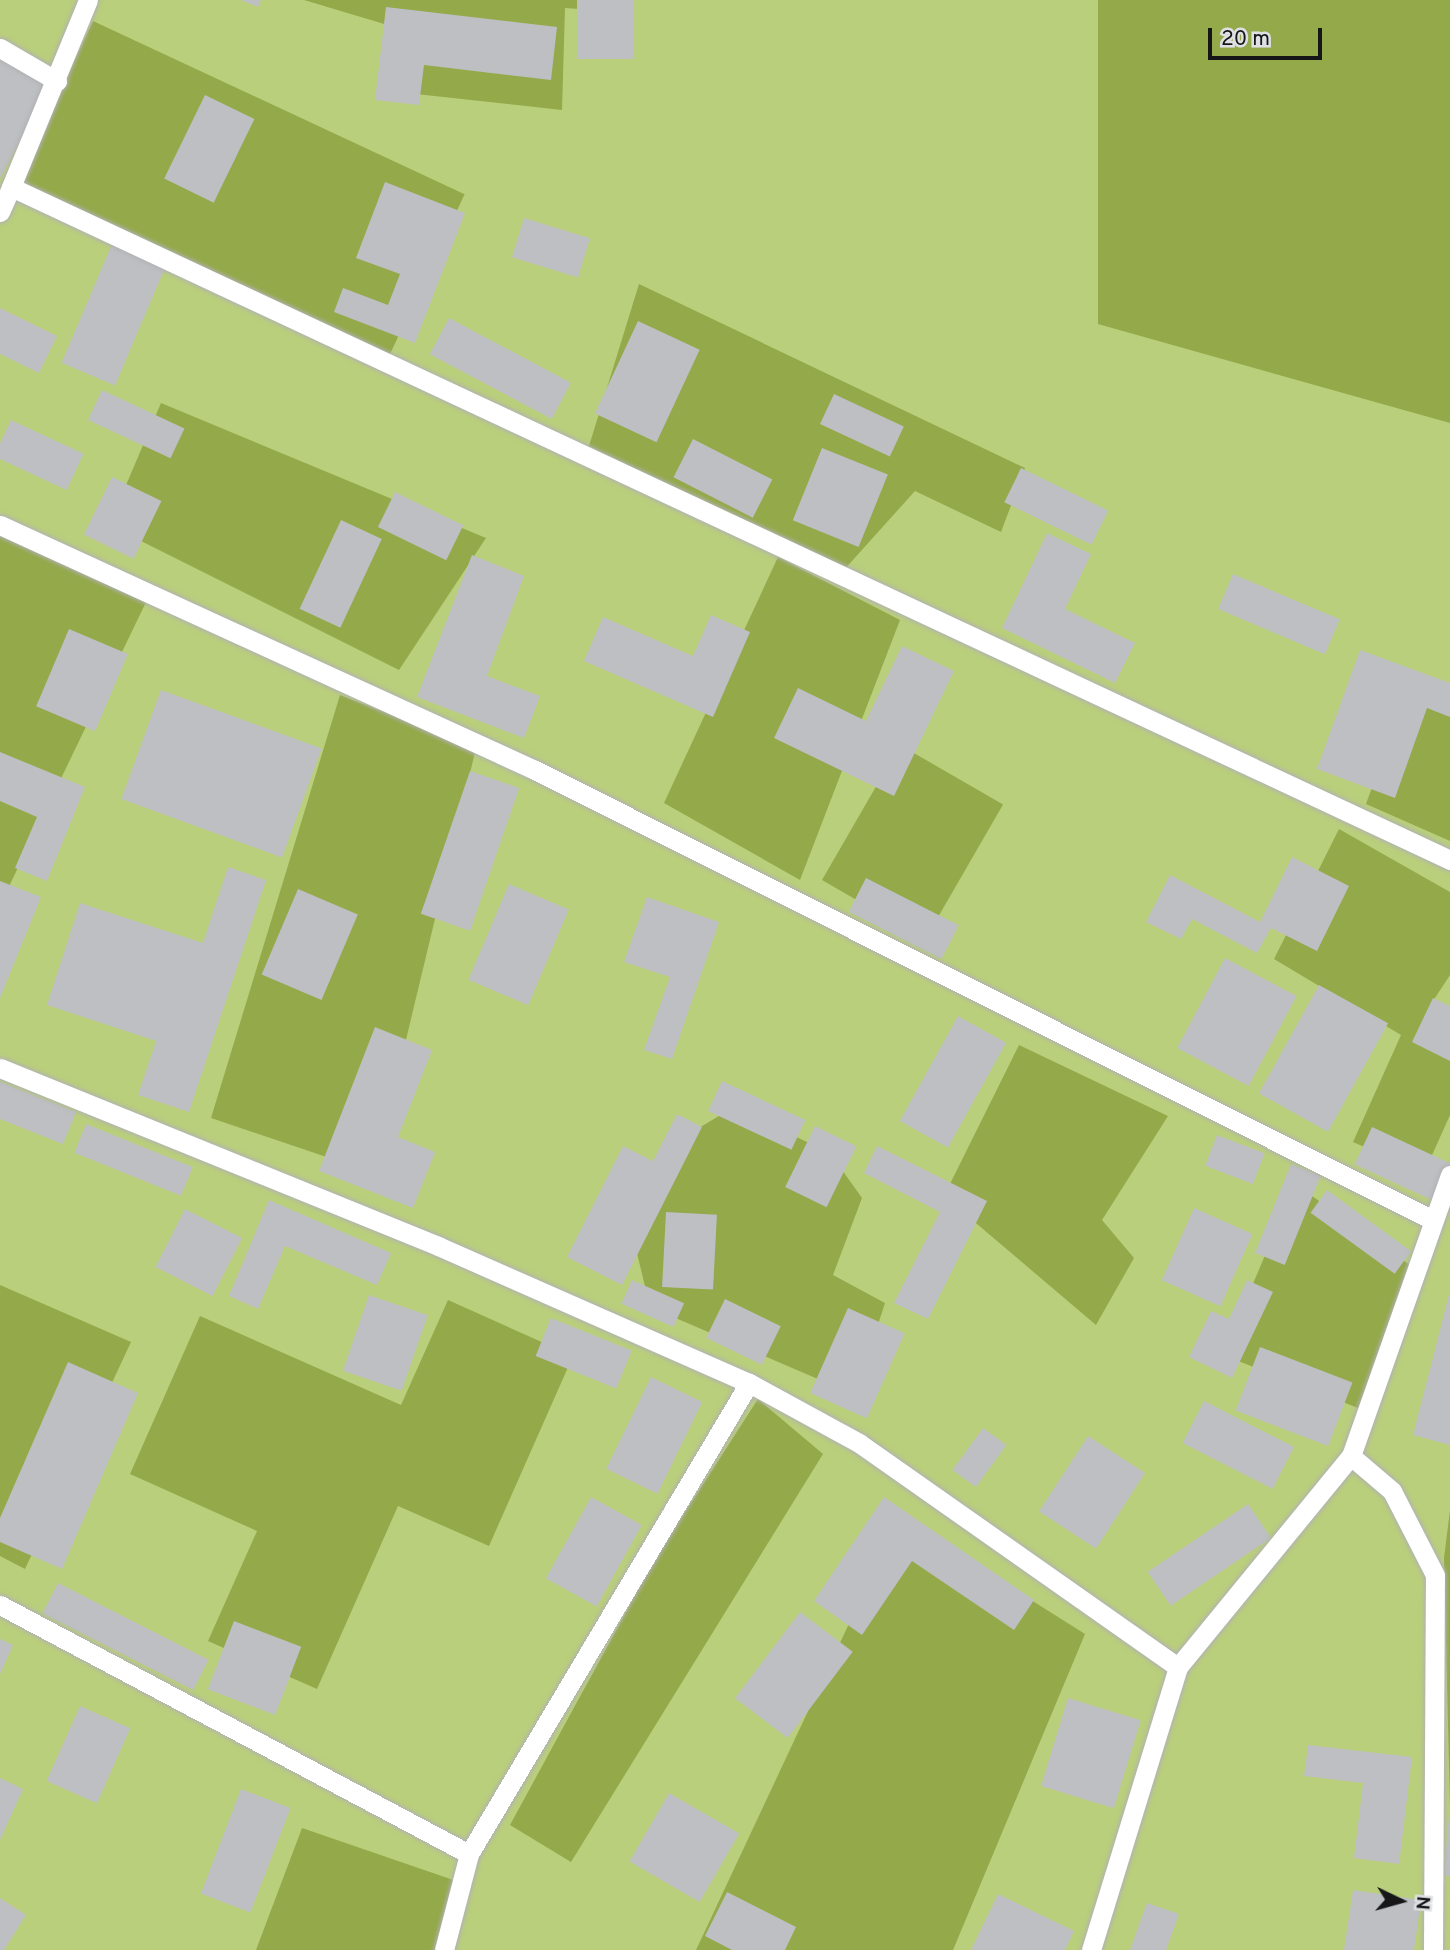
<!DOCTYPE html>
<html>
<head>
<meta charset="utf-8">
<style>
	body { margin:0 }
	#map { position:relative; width:1450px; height:1950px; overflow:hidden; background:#dfe0e4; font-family:Overpass,sans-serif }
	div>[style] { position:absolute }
	.green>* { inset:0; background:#bacf7b; transform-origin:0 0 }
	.forest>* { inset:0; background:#94a949; transform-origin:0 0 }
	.building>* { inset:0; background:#bebfc2; transform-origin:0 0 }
	.roads { filter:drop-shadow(0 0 2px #b0b1b4) drop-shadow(0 0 2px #b0b1b4) }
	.service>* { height:19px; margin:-9.5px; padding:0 9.5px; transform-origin:9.5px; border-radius:9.5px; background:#fff }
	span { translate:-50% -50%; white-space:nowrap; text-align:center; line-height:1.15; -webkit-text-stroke:5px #dfe0e4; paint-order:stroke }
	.north { position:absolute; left:1366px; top:1866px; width:70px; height:70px; -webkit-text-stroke:5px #dfe0e4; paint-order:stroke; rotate:95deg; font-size:19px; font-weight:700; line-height:28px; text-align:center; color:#161618 }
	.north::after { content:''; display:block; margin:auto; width:24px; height:32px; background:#161618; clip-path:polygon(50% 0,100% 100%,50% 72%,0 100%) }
	.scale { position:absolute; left:1208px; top:28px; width:114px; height:32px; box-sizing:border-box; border:4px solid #161618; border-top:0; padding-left:9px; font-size:21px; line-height:24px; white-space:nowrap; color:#161618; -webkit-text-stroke:5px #dfe0e4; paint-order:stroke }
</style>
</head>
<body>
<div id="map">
	<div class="green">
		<i style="left:0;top:0;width:1450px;height:1950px"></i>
	</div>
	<div class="forest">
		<i style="clip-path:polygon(304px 0,594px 0,593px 10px,565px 8px,562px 110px,407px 93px,421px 35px)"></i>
		<i style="clip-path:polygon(1098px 0,1450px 0,1450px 423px,1098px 324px)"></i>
		<i style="left:93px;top:21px;width:410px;height:181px;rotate:25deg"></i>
		<i style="clip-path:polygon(639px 284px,1025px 468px,1001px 532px,915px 491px,843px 571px,589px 446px)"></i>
		<i style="clip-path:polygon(161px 403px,486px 538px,399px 670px,109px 525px)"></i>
		<i style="clip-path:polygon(0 531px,148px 598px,0 905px)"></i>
		<i style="clip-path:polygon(778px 557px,900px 620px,800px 880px,664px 803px)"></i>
		<i style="clip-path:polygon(1410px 683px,1450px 697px,1450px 841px,1366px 804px)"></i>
		<i style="clip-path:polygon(340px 695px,476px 748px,374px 1173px,211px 1118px)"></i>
		<i style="left:900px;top:745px;width:119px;height:156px;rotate:30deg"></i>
		<i style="clip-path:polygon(1339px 829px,1450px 892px,1450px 975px,1433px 1001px,1450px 1014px,1450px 1115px,1424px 1173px,1353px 1142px,1401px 1035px,1274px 959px)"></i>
		<i style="clip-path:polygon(1019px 1045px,1168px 1116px,1102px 1220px,1134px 1258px,1096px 1325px,944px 1196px)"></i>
		<i style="clip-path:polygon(734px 1107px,830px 1153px,862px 1198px,833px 1275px,885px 1303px,855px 1395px,650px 1307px,629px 1220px,677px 1141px)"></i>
		<i style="clip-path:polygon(1295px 1184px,1417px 1270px,1358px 1408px,1223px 1355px)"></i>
		<i style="clip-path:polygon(0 1285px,131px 1342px,25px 1569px,0 1556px)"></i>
		<i style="clip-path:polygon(448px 1300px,573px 1356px,489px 1546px,398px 1506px,317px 1689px,208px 1641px,257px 1531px,130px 1474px,200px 1316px,401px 1405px)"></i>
		<i style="clip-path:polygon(758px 1399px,823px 1454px,571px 1862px,510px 1825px,656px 1557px)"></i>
		<i style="clip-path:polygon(1450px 1510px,1450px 1807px,1444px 1558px)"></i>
		<i style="clip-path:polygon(899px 1517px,1085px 1634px,953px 1950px,696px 1950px)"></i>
		<i style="clip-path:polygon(302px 1828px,462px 1883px,444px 1950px,256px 1950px)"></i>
	</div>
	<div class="building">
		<i style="clip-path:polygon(241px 0,261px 0,258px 7px)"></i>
		<i style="left:577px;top:0;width:57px;height:59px"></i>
		<i style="clip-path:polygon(386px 7px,557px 27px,551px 80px,424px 65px,419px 105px,375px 100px)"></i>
		<i style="clip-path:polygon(0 58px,50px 85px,0 178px)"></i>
		<i style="left:205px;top:95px;width:55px;height:93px;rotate:26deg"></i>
		<i style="clip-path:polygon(385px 182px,465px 213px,415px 343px,334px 312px,343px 288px,388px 305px,400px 274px,356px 258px)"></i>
		<i style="left:524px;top:218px;width:69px;height:41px;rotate:17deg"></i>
		<i style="left:112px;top:244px;width:58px;height:129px;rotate:23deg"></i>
		<i style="clip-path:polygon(0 308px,57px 336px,39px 373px,0 354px)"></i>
		<i style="left:449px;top:318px;width:138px;height:41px;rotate:28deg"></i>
		<i style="left:638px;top:321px;width:68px;height:102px;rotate:25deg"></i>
		<i style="left:102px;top:390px;width:91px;height:33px;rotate:25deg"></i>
		<i style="left:834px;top:394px;width:77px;height:33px;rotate:25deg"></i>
		<i style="left:11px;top:420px;width:80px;height:40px;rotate:25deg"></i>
		<i style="left:693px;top:439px;width:89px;height:43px;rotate:27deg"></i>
		<i style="left:822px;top:448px;width:71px;height:78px;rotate:22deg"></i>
		<i style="left:1021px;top:468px;width:97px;height:38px;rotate:26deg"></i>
		<i style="left:112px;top:477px;width:55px;height:64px;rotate:26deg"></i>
		<i style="left:395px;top:492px;width:76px;height:39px;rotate:26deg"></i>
		<i style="left:341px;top:520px;width:45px;height:98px;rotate:25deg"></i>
		<i style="clip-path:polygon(1047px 533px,1091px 554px,1065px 609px,1135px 643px,1115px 683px,1002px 628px)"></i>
		<i style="clip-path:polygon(472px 555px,524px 576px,487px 676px,540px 696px,524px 738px,417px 697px)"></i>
		<i style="left:1233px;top:574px;width:116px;height:38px;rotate:23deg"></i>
		<i style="clip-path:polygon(711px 615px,750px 632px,713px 717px,584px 661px,603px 617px,693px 656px)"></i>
		<i style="left:69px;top:629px;width:64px;height:84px;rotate:23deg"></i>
		<i style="clip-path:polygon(902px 646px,954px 671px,894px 796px,774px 738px,798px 688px,866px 721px)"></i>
		<i style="clip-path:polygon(1360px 650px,1450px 683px,1450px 717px,1427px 708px,1395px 798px,1317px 769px)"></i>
		<i style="left:161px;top:690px;width:171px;height:116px;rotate:20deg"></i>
		<i style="clip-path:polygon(0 752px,85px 787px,47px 881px,15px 868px,37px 817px,0 801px)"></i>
		<i style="left:470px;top:771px;width:52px;height:151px;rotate:19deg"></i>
		<i style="clip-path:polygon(1292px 857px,1349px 886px,1317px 951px,1271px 928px,1257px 953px,1192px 919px,1181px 939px,1146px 922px,1170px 875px,1260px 922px)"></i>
		<i style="clip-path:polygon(228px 867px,266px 880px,189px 1112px,138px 1095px,156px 1041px,47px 1005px,80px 903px,203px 943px)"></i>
		<i style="left:866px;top:878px;width:104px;height:38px;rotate:27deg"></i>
		<i style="clip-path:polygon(0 881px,41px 897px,0 998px)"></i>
		<i style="left:509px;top:884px;width:65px;height:104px;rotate:23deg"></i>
		<i style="left:298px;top:889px;width:65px;height:93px;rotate:23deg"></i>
		<i style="clip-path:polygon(647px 897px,719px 922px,672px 1059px,644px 1050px,670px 977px,624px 962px)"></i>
		<i style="left:1225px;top:958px;width:81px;height:102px;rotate:28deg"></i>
		<i style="left:1319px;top:985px;width:79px;height:124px;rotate:29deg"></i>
		<i style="clip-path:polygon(1433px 998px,1450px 1006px,1450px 1061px,1412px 1042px)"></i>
		<i style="left:958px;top:1016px;width:55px;height:120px;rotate:29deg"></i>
		<i style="clip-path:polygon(375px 1027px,432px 1050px,398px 1137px,435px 1152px,413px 1208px,319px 1171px)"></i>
		<i style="left:722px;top:1081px;width:92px;height:33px;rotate:25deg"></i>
		<i style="clip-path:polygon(0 1082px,76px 1112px,63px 1144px,0 1119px)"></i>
		<i style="clip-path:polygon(677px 1114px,702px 1127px,622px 1285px,567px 1257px,623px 1146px,653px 1161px)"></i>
		<i style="left:86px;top:1124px;width:115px;height:31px;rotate:22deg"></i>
		<i style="left:815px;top:1126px;width:46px;height:68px;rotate:26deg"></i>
		<i style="left:1372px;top:1127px;width:86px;height:41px;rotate:25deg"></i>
		<i style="left:1217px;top:1135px;width:51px;height:33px;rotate:21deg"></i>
		<i style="clip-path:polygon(877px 1146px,987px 1201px,928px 1319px,894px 1303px,940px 1212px,864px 1173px)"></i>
		<i style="left:1291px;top:1164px;width:32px;height:96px;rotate:22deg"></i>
		<i style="left:1327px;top:1190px;width:104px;height:28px;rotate:36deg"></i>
		<i style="clip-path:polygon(269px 1200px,391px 1253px,377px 1285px,285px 1246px,258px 1309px,229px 1296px)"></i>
		<i style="left:1194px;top:1208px;width:64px;height:79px;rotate:24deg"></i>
		<i style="left:185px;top:1209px;width:64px;height:65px;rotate:27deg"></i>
		<i style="left:666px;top:1212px;width:51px;height:75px;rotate:3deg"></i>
		<i style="left:632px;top:1280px;width:57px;height:26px;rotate:24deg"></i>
		<i style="clip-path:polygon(1247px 1280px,1273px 1292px,1232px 1378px,1189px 1357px,1211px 1311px,1229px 1319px)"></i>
		<i style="clip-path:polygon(1450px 1291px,1450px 1445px,1413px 1435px)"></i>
		<i style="left:369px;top:1295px;width:62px;height:80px;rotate:19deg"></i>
		<i style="left:725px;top:1299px;width:62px;height:43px;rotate:26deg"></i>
		<i style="left:848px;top:1308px;width:62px;height:93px;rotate:24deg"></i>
		<i style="left:551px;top:1318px;width:87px;height:41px;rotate:22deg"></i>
		<i style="left:1260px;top:1347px;width:99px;height:68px;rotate:21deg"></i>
		<i style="clip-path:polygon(68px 1362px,138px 1393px,62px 1569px,0 1542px,0 1518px)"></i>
		<i style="left:651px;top:1377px;width:57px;height:102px;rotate:26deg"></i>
		<i style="left:1204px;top:1401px;width:101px;height:47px;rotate:27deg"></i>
		<i style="left:983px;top:1428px;width:29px;height:52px;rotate:36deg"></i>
		<i style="left:1088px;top:1436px;width:68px;height:90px;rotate:33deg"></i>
		<i style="left:591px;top:1497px;width:58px;height:93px;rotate:29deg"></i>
		<i style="clip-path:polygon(884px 1497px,1034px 1600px,1014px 1630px,912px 1561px,862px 1635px,814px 1601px)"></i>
		<i style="left:1248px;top:1504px;width:41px;height:121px;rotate:56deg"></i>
		<i style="left:58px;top:1583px;width:169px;height:34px;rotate:27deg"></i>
		<i style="left:800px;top:1612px;width:66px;height:108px;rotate:37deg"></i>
		<i style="left:234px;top:1621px;width:72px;height:73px;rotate:21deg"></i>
		<i style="clip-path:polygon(0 1639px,13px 1645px,0 1674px)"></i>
		<i style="left:1068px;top:1698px;width:76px;height:92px;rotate:17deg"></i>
		<i style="left:80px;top:1706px;width:55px;height:82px;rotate:24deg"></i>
		<i style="clip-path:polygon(1308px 1745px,1412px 1757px,1399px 1864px,1354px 1858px,1363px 1783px,1304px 1776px)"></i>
		<i style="clip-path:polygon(0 1778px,23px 1789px,0 1840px)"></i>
		<i style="left:241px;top:1789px;width:53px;height:112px;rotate:21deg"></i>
		<i style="left:669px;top:1793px;width:81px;height:79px;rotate:30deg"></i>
		<i style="clip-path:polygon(1450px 1803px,1450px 1876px,1444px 1875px)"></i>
		<i style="clip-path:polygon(1353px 1890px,1421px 1900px,1414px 1950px,1344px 1950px)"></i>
		<i style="clip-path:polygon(727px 1892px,796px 1927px,785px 1950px,732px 1950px,705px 1936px)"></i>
		<i style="clip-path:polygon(998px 1894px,1074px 1931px,1065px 1950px,971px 1950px)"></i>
		<i style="clip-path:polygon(0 1898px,26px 1915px,4px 1950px,0 1950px)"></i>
		<i style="clip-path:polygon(1147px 1903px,1179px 1914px,1166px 1950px,1130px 1950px)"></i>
	</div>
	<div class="roads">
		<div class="service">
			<i style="left:88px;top:0;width:202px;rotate:112.4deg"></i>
			<i style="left:11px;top:187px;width:1589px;rotate:25.06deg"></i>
			<i style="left:0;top:48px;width:66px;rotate:30.1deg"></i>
			<i style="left:0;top:212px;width:27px;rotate:-66deg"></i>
			<i style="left:0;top:525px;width:588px;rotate:24.61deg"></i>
			<i style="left:535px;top:770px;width:1002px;rotate:26.62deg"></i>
			<i style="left:0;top:1068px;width:473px;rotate:22.1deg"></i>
			<i style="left:438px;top:1246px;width:340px;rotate:23.8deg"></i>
			<i style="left:749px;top:1383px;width:125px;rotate:28.6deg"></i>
			<i style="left:859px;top:1443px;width:390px;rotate:35.1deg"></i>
			<i style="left:1178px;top:1667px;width:273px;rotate:-50.7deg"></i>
			<i style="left:0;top:1605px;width:531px;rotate:27.96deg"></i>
			<i style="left:444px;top:1950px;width:99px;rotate:-75.4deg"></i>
			<i style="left:469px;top:1854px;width:548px;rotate:-59.27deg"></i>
			<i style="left:1091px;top:1950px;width:296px;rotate:-72.9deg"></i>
			<i style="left:1433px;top:1950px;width:375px;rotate:-89.7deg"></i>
			<i style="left:1435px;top:1575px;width:94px;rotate:-117.1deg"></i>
			<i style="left:1392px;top:1491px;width:54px;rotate:-139.5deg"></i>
			<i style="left:1351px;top:1456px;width:298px;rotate:-70.6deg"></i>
		</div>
	</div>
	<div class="north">N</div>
	<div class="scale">20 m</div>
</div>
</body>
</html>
